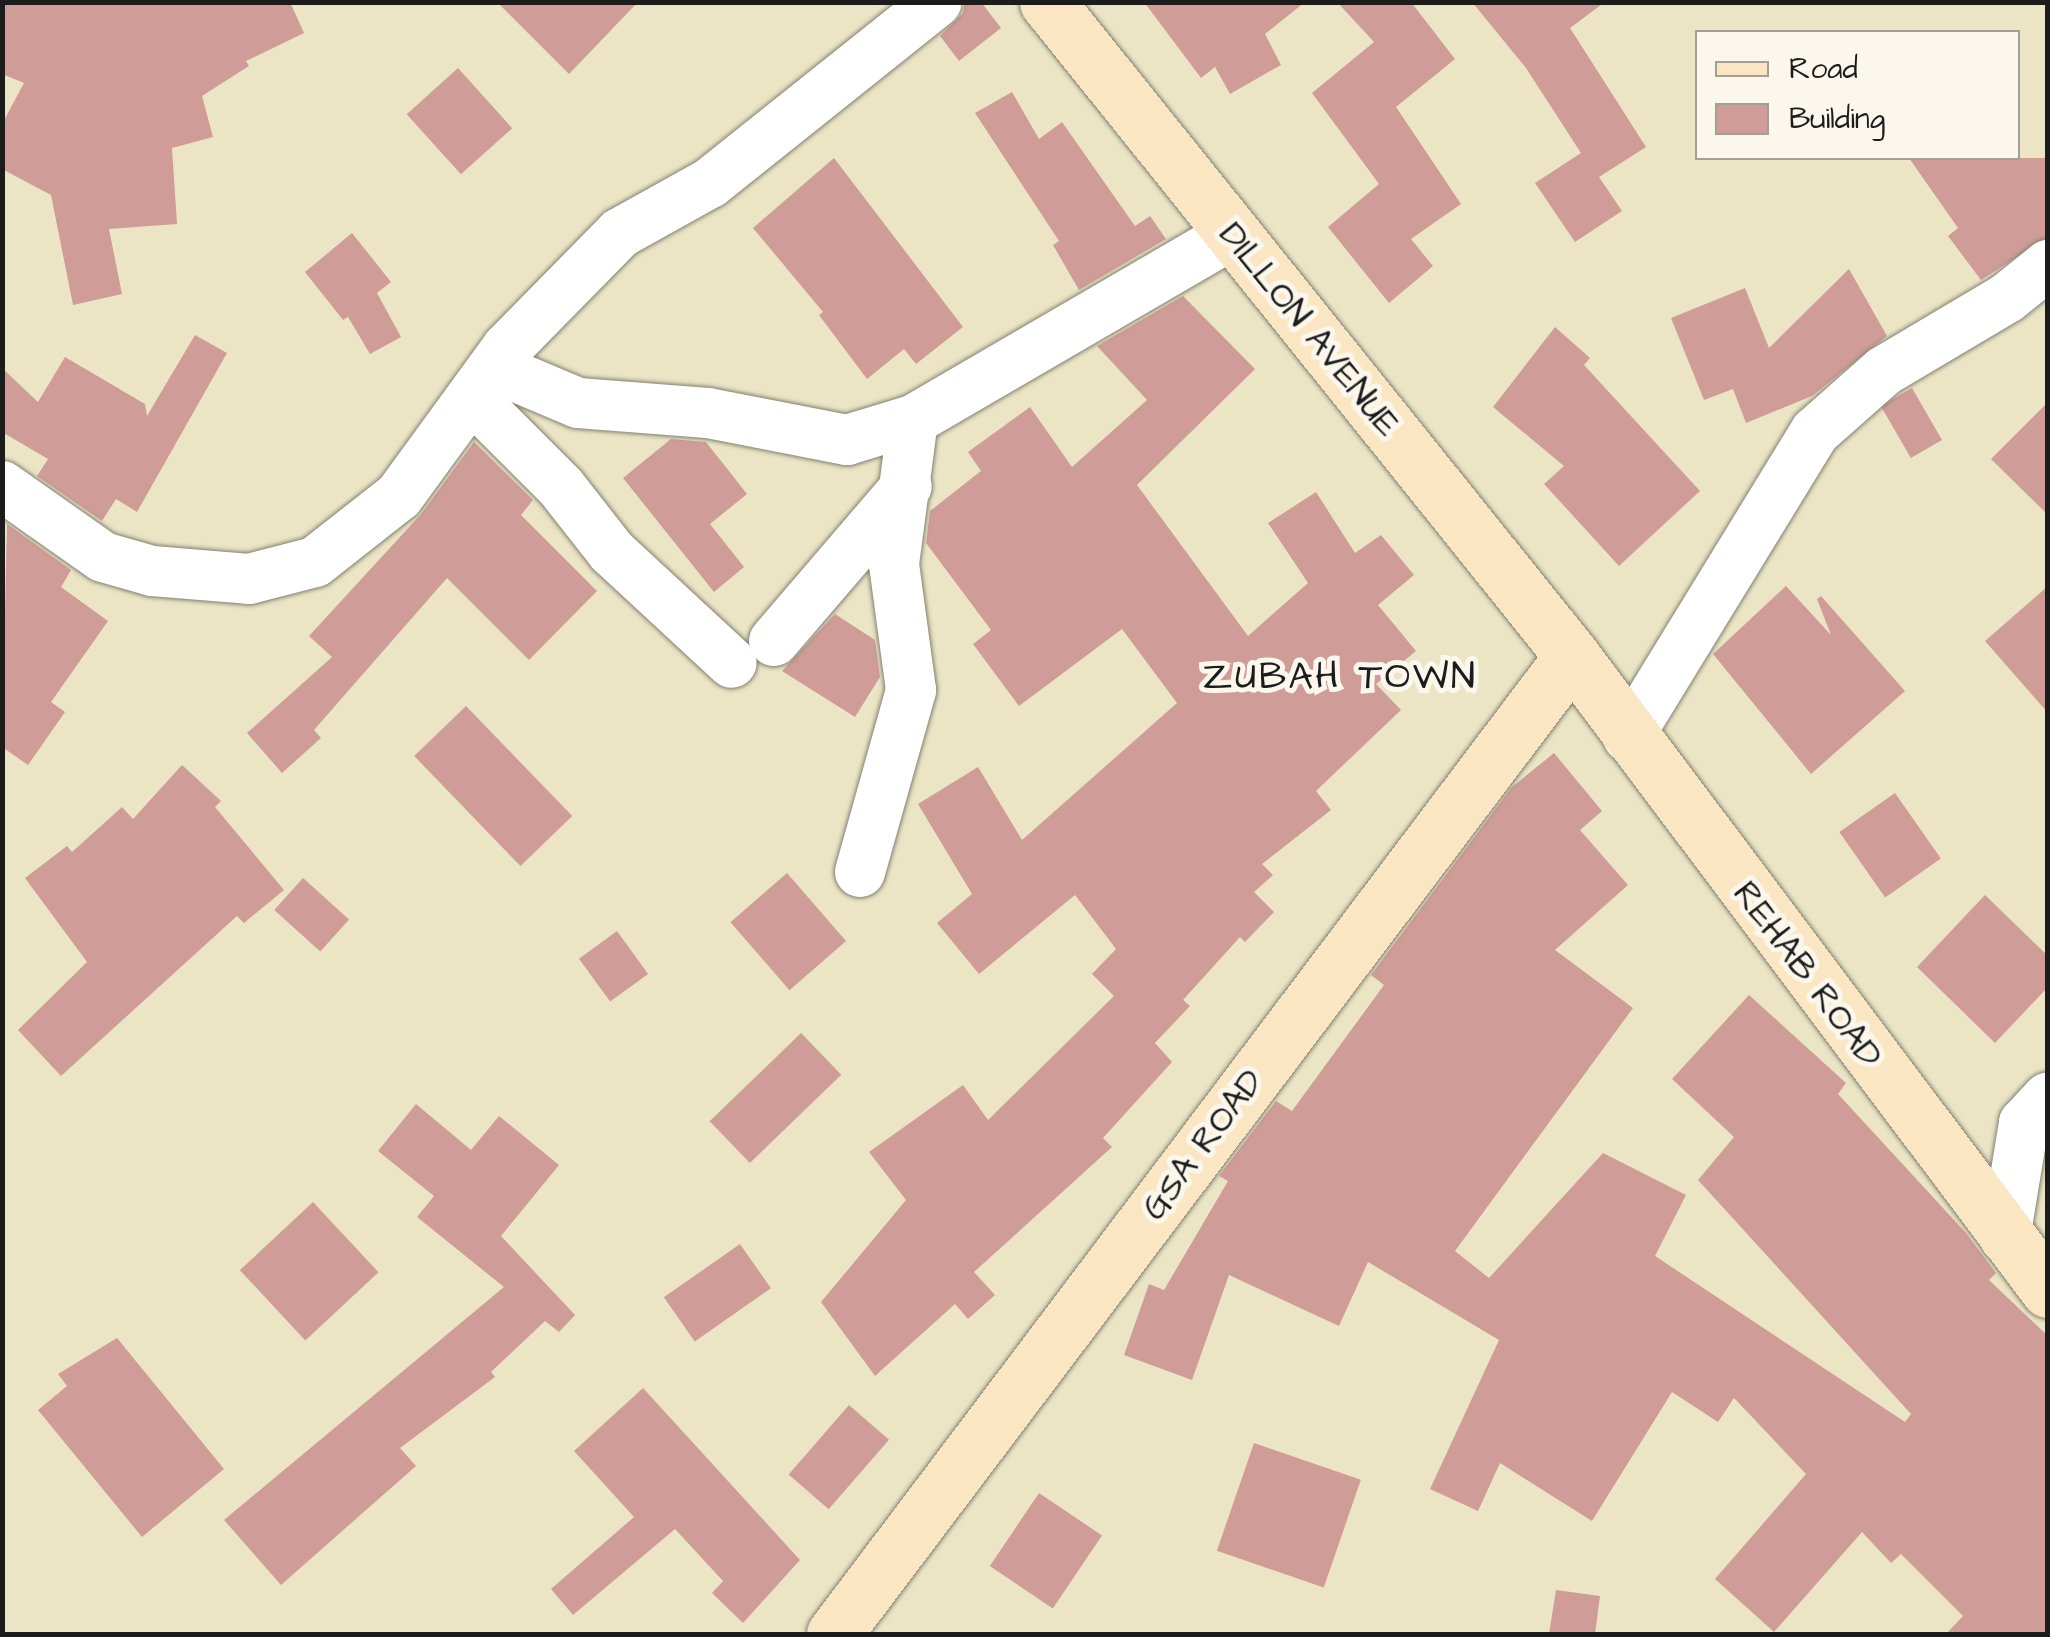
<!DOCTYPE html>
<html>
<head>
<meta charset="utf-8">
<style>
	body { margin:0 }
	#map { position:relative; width:2050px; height:1637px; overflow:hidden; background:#ebe5c6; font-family:"Architects Daughter",sans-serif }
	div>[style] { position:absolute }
	.building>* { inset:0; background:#d09c98; transform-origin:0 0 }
	.roads { filter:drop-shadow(0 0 2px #848071) drop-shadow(0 0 2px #848071) }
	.street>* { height:50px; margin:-25px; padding:0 25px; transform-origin:25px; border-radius:25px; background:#fff }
	.secondary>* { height:55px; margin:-27.5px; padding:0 27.5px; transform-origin:27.5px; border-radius:27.5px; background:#fbe6c4 }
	span { translate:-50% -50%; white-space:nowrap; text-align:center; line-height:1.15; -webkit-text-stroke:10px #fbf7ec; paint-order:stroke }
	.street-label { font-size:35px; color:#1c1c1c }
	.neighbourhood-label { font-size:38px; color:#1c1c1c; letter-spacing:2.5px }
	.frame { position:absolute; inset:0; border:5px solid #1c1c1c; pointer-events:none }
	.legend { position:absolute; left:1695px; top:30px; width:325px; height:130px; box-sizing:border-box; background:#fbf7ec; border:2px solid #a29f99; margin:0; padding:12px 18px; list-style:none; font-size:30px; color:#1c1c1c }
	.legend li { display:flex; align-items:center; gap:20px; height:50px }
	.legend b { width:50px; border:2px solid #a29f99 }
</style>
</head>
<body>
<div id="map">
	<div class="building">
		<i style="clip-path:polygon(2px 2px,290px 2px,304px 33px,246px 61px,249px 66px,202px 96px,213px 137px,172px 148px,177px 224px,109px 229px,122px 294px,73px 305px,51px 195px,2px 169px,2px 124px,24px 83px,2px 74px)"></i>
		<i style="clip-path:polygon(497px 2px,638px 2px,569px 74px)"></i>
		<i style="clip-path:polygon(965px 2px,981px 2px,1001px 28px,959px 61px,940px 36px,963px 13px)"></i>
		<i style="clip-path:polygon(1144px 2px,1305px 2px,1265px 34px,1281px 65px,1230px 94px,1215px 67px,1201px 78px)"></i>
		<i style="clip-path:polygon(1337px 2px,1411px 2px,1455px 59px,1396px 107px,1461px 204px,1411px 239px,1433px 266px,1389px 303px,1328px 227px,1379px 184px,1312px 93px,1374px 42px)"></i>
		<i style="clip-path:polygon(1472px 2px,1605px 2px,1570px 28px,1646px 147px,1599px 177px,1622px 211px,1575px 242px,1535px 183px,1581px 153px,1526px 68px)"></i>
		<i style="left:458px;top:68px;width:81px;height:69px;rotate:48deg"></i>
		<i style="clip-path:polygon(1012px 92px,1039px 139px,1062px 122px,1135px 226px,1150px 216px,1166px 239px,1079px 290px,1053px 245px,1059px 241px,975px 113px)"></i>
		<i style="clip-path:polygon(834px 158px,963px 327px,916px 364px,904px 349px,867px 379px,819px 315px,823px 312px,753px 228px)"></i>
		<i style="clip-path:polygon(1909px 158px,2048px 158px,2048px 237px,1981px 280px,1948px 236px,1958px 228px)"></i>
		<i style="clip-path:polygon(352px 233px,391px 282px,377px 293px,401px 337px,370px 354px,348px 317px,343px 320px,305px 272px)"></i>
		<i style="clip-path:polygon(1849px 269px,1887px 336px,1812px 396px,1746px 423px,1733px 389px,1704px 400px,1671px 318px,1745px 288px,1769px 348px)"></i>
		<i style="clip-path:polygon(1183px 296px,1255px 369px,1137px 485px,1248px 636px,1308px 583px,1268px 523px,1316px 492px,1355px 553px,1381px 535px,1414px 575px,1378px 605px,1416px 651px,1376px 684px,1401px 710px,1316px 791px,1331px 810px,1262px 864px,1273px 875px,1254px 892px,1274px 912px,1245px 942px,1240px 937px,1183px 1000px,1190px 1006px,1155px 1043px,1172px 1062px,1103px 1138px,1112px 1147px,974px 1272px,995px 1295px,968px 1319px,955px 1304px,875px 1376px,821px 1302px,906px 1200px,869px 1152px,963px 1085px,988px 1120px,1114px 996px,1092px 974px,1116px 949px,1075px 895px,979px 974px,937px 923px,972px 894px,918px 804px,978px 767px,1022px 840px,1177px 703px,1122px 629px,1019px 706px,973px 644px,991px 630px,926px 543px,930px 511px,981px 471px,968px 452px,1030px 407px,1072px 467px,1147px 400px,1097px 346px)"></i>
		<i style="clip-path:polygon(1555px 327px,1590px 358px,1584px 365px,1700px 491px,1619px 566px,1544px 484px,1564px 466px,1493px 407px)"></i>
		<i style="clip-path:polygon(195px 335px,227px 353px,137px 512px,116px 499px,102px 521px,37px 476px,48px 459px,2px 432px,2px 368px,38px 402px,65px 357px,145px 404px,147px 416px)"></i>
		<i style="left:1912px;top:388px;width:60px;height:36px;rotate:60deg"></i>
		<i style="clip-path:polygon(2048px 402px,2048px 515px,1991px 459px)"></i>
		<i style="clip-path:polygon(671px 439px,706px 442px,747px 494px,710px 524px,744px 567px,714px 592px,623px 478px)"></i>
		<i style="clip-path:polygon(474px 442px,533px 500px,521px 515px,597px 591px,529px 660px,447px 578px,314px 730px,321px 738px,282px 773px,247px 733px,332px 657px,309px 636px,422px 513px)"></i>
		<i style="clip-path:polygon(7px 524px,71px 570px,61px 587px,108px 621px,51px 702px,65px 712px,28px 765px,2px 747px)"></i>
		<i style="clip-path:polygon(1786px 586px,1831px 635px,1817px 599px,1821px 596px,1905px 691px,1811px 774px,1713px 654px)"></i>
		<i style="clip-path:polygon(2048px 586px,2048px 713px,1985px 641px)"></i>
		<i style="clip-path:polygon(835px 614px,875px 640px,880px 677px,855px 717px,782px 671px)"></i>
		<i style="left:466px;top:706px;width:153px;height:72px;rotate:46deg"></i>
		<i style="clip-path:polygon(1554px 753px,1602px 811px,1580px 830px,1628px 885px,1555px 950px,1633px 1008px,1455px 1251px,1489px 1278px,1603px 1153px,1686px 1195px,1655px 1256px,1905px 1422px,1911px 1414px,1698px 1180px,1734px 1137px,1672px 1079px,1749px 995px,1846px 1083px,1838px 1094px,1966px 1233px,1996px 1273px,1989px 1280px,2048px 1336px,2048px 1634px,1946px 1634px,1963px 1616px,1901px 1554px,1891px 1563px,1862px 1532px,1774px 1632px,1715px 1579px,1806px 1474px,1734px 1398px,1718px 1422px,1672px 1392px,1592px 1521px,1500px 1463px,1478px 1511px,1430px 1489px,1499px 1340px,1368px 1262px,1339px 1326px,1229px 1275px,1192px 1380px,1124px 1355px,1149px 1284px,1164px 1290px,1228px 1181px,1219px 1176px,1276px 1101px,1292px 1111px,1384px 985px,1371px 975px,1512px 787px)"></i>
		<i style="clip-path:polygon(182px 765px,221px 801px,215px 807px,284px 890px,244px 923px,237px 916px,61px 1076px,18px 1030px,87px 962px,25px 878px,67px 846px,72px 852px,122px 807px,133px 819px)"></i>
		<i style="left:1895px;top:793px;width:80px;height:68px;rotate:55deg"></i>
		<i style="left:787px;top:873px;width:90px;height:75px;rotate:49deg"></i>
		<i style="left:303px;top:878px;width:62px;height:43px;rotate:42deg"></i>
		<i style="clip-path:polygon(1985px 895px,2048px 956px,2048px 987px,1995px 1043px,1917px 967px)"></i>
		<i style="left:617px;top:931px;width:53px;height:47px;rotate:54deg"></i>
		<i style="left:801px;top:1033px;width:58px;height:127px;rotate:46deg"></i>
		<i style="clip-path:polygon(416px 1104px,471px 1150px,499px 1116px,559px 1165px,501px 1236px,575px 1315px,559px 1332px,545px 1321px,491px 1372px,495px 1377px,400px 1448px,416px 1466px,281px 1585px,224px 1520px,504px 1287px,417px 1217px,434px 1196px,378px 1151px)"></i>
		<i style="left:313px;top:1202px;width:96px;height:100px;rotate:47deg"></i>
		<i style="left:740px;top:1244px;width:54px;height:93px;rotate:55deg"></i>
		<i style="clip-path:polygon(117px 1338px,224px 1469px,142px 1537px,38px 1410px,67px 1386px,58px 1374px)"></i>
		<i style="clip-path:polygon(643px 1388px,800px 1560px,743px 1623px,712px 1593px,723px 1581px,675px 1529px,573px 1615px,551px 1589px,634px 1517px,574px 1451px)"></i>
		<i style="left:849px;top:1405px;width:53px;height:92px;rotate:41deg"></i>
		<i style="left:1254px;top:1443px;width:113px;height:114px;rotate:19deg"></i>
		<i style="left:1039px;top:1493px;width:76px;height:88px;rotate:34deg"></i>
		<i style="clip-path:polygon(1556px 1590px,1600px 1596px,1595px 1634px,1549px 1634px)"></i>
	</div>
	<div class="roads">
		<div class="street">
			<i style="left:495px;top:368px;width:90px;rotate:22.9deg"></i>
			<i style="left:578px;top:403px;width:130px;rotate:4.4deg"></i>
			<i style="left:708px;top:413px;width:142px;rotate:11deg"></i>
			<i style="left:847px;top:440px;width:69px;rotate:-16.9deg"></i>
			<i style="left:913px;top:420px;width:369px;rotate:-30.2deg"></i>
			<i style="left:473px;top:399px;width:124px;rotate:45deg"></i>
			<i style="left:561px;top:487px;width:83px;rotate:51.9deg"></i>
			<i style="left:612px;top:552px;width:163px;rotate:42.8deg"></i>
			<i style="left:2px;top:486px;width:123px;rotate:35.1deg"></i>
			<i style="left:103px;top:557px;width:51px;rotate:15.9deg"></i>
			<i style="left:152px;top:571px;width:97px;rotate:4.7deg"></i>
			<i style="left:249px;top:579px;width:68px;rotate:-14.4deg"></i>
			<i style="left:315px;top:562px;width:107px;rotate:-38.2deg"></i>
			<i style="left:399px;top:496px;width:183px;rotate:-53.9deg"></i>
			<i style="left:507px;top:348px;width:161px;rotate:-45.5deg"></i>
			<i style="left:620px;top:233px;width:103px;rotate:-29.1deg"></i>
			<i style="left:710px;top:183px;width:290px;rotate:-38.6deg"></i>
			<i style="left:774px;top:641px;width:204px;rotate:-49.4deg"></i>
			<i style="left:1628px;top:737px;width:358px;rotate:-58.5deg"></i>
			<i style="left:1815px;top:432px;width:92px;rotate:-41.5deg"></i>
			<i style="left:1884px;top:371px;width:143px;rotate:-30.7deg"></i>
			<i style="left:2007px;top:298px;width:53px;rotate:-38.8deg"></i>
			<i style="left:860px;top:872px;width:189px;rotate:-74.3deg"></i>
			<i style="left:911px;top:690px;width:127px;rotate:-97.7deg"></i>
			<i style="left:894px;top:564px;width:145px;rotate:-82.5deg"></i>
			<i style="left:2005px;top:1238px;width:117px;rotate:-80.6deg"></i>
			<i style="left:2024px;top:1123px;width:35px;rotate:-47deg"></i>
		</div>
		<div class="secondary">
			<i style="left:1047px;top:2px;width:839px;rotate:51.24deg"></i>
			<i style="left:1572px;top:656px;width:793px;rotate:53.1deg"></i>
			<i style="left:834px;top:1634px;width:1225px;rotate:-52.96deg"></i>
		</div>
	</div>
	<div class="street-label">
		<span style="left:1309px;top:330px;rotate:51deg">DILLON AVENUE</span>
		<span style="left:1807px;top:975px;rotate:53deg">REHAB ROAD</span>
		<span style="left:1203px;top:1145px;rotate:-53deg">GSA ROAD</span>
	</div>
	<div class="neighbourhood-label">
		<span style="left:1340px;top:678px">ZUBAH TOWN</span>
	</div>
	<div class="frame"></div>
	<ul class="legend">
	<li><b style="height:12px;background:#fbe6c4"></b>Road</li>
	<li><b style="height:28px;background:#d09c98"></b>Building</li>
	</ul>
</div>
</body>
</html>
